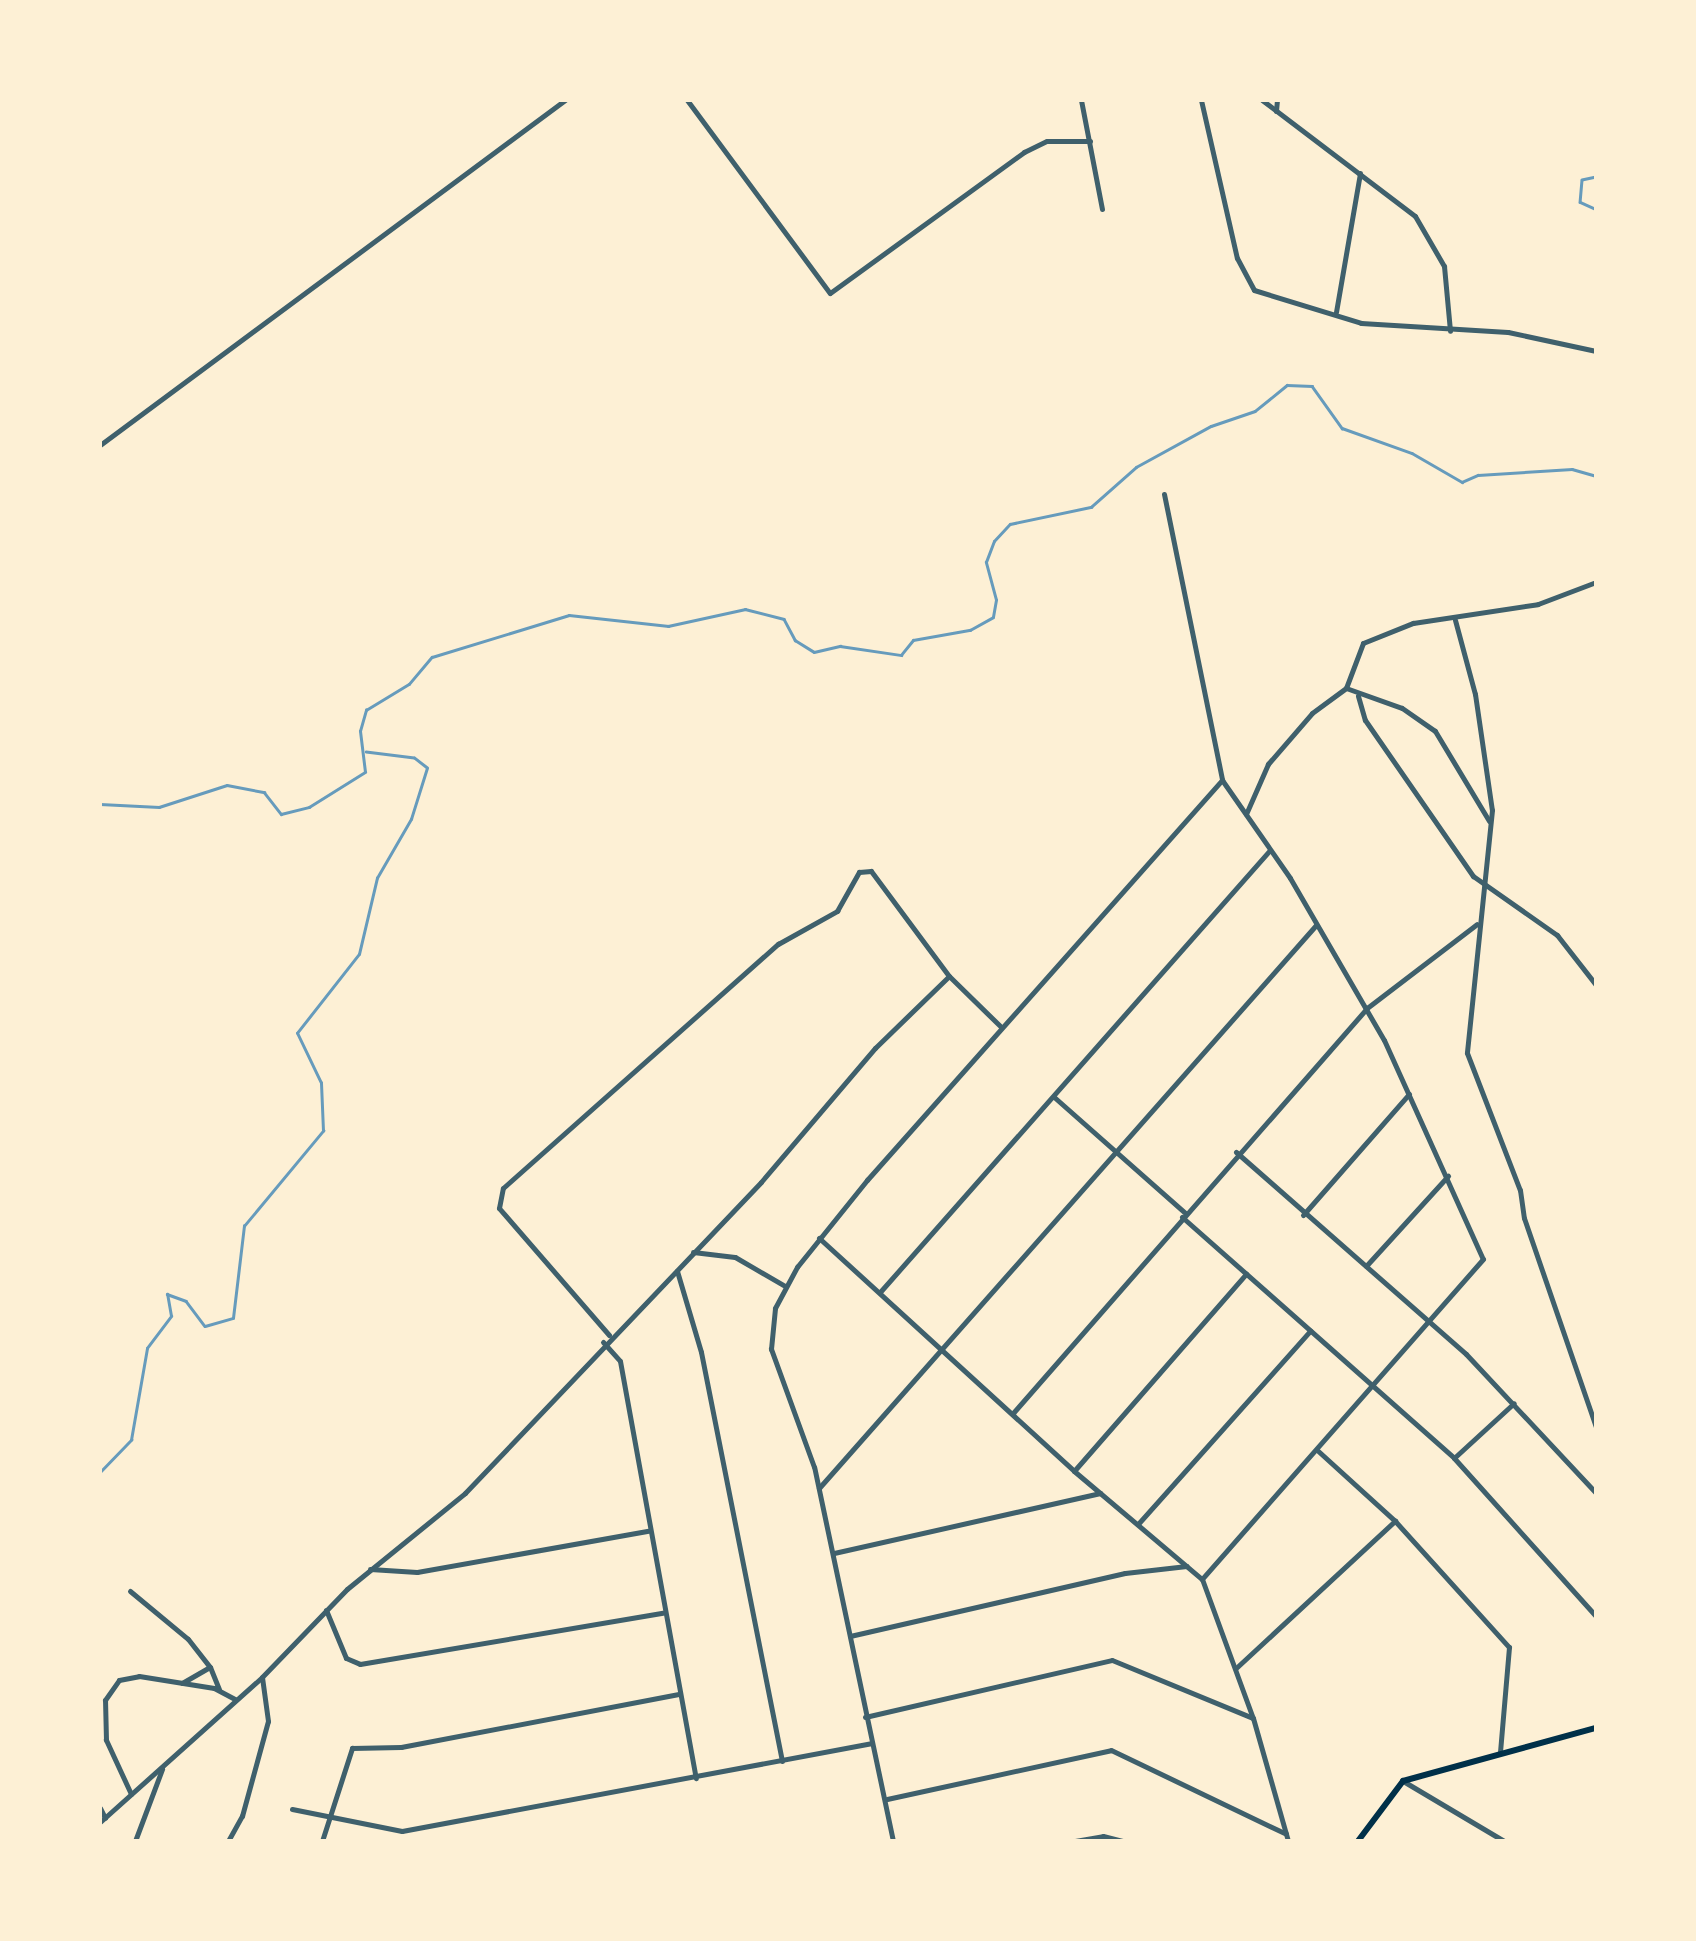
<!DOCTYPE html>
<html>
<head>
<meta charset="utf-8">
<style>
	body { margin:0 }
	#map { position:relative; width:1696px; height:1941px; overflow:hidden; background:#fdf0d5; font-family:"Archivo Narrow",sans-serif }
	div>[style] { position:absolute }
	.stream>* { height:2.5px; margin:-1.25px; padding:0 1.25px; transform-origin:1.25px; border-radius:1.25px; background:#669bbc }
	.minor>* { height:5px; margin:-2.5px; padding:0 2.5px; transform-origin:2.5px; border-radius:2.5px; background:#3f606c }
	.secondary>* { height:6px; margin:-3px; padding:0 3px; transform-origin:3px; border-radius:3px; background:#003049 }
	span { translate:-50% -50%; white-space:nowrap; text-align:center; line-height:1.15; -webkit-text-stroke:8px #fdf0d5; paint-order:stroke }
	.frame { position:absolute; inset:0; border:102px solid #fdf0d5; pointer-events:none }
</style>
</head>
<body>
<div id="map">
	<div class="stream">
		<i style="left:1596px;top:177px;width:14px;rotate:168deg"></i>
		<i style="left:1582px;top:180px;width:22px;rotate:95deg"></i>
		<i style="left:1580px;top:202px;width:17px;rotate:24deg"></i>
		<i style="left:100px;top:804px;width:59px;rotate:2.9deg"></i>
		<i style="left:159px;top:807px;width:71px;rotate:-17.9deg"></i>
		<i style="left:227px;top:785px;width:38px;rotate:11deg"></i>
		<i style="left:264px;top:792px;width:28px;rotate:52deg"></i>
		<i style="left:281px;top:814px;width:29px;rotate:-14deg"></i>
		<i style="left:309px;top:807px;width:66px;rotate:-32deg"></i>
		<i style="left:365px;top:772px;width:41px;rotate:-97deg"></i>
		<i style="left:360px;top:731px;width:22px;rotate:-74deg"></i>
		<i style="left:366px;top:710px;width:50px;rotate:-31.2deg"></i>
		<i style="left:409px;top:684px;width:35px;rotate:-50deg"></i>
		<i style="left:432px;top:657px;width:143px;rotate:-17deg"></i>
		<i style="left:569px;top:615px;width:100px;rotate:6.3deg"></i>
		<i style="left:668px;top:626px;width:79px;rotate:-12.4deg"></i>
		<i style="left:745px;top:609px;width:40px;rotate:14.4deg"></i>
		<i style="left:784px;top:619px;width:24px;rotate:62deg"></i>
		<i style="left:795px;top:640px;width:22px;rotate:32deg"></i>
		<i style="left:814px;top:652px;width:27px;rotate:-13deg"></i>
		<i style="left:840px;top:646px;width:62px;rotate:8.4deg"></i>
		<i style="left:901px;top:655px;width:19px;rotate:-51deg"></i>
		<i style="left:913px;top:640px;width:58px;rotate:-10deg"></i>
		<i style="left:970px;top:630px;width:26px;rotate:-29deg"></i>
		<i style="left:993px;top:617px;width:17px;rotate:-80deg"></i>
		<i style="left:996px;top:600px;width:39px;rotate:-105deg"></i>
		<i style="left:986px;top:562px;width:22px;rotate:-69deg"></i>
		<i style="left:994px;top:541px;width:23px;rotate:-47deg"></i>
		<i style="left:1010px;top:524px;width:83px;rotate:-11.9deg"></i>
		<i style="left:1091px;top:507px;width:60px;rotate:-41.6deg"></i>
		<i style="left:1136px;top:467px;width:85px;rotate:-28.7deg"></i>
		<i style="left:1211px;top:426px;width:46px;rotate:-18.8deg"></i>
		<i style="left:1255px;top:411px;width:41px;rotate:-39.1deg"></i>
		<i style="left:1287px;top:385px;width:25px;rotate:2deg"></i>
		<i style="left:1312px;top:386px;width:52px;rotate:54.5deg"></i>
		<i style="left:1342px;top:428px;width:74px;rotate:19.7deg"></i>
		<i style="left:1412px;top:453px;width:58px;rotate:30.1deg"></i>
		<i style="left:1462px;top:482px;width:17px;rotate:-24deg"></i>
		<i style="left:1478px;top:475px;width:94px;rotate:-3.7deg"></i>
		<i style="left:1572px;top:469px;width:25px;rotate:16deg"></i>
		<i style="left:100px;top:1472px;width:45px;rotate:-45.9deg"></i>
		<i style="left:131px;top:1440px;width:93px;rotate:-80.1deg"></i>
		<i style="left:147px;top:1348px;width:40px;rotate:-53deg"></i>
		<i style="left:171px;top:1316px;width:22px;rotate:-100deg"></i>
		<i style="left:167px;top:1294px;width:20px;rotate:20deg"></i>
		<i style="left:186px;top:1301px;width:31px;rotate:53deg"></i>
		<i style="left:205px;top:1326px;width:29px;rotate:-16deg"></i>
		<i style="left:233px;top:1318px;width:93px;rotate:-83.2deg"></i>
		<i style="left:244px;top:1226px;width:124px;rotate:-50.3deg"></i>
		<i style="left:323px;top:1131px;width:48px;rotate:-92.4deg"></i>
		<i style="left:321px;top:1083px;width:55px;rotate:-115.6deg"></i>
		<i style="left:297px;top:1033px;width:100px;rotate:-51.9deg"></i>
		<i style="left:359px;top:954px;width:78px;rotate:-76.7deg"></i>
		<i style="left:377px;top:878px;width:68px;rotate:-60deg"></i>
		<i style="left:411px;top:819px;width:53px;rotate:-72.6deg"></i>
		<i style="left:427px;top:768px;width:16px;rotate:-142deg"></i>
		<i style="left:414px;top:758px;width:48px;rotate:-172.9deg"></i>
	</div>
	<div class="minor">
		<i style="left:687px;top:100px;width:240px;rotate:53.5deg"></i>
		<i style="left:830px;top:293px;width:240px;rotate:-36deg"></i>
		<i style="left:1024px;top:152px;width:25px;rotate:-26deg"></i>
		<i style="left:1047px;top:141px;width:43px"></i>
		<i style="left:1081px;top:100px;width:111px;rotate:79.1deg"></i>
		<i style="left:1201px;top:100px;width:162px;rotate:77.2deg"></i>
		<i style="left:1237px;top:258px;width:36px;rotate:62deg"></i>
		<i style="left:1254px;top:290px;width:112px;rotate:17.1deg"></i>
		<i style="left:1361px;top:323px;width:147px;rotate:3.5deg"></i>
		<i style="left:1508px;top:332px;width:90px;rotate:12.2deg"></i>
		<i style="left:1262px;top:100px;width:192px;rotate:37.2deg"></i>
		<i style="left:1415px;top:216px;width:58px;rotate:59.9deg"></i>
		<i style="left:1444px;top:266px;width:65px;rotate:84.7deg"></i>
		<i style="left:1276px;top:111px;width:11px;rotate:-85deg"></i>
		<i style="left:1336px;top:312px;width:141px;rotate:-80.2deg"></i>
		<i style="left:100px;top:445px;width:579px;rotate:-36.57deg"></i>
		<i style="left:1164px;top:494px;width:292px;rotate:78.5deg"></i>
		<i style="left:1222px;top:780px;width:119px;rotate:55.2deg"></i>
		<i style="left:1290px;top:878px;width:187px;rotate:59.9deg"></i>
		<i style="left:1384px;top:1040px;width:240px;rotate:65.7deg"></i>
		<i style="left:1483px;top:1259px;width:426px;rotate:131.3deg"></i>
		<i style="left:1455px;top:620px;width:77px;rotate:74.9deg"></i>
		<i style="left:1475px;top:694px;width:117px;rotate:81.7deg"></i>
		<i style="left:1492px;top:810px;width:244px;rotate:95.9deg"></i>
		<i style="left:1467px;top:1053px;width:147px;rotate:68.9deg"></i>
		<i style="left:1520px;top:1190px;width:28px;rotate:82deg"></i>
		<i style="left:1524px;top:1218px;width:221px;rotate:71deg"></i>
		<i style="left:1346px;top:688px;width:59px;rotate:19.7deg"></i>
		<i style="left:1402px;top:708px;width:40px;rotate:34.9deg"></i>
		<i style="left:1435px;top:731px;width:105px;rotate:59deg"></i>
		<i style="left:1358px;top:696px;width:25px;rotate:74deg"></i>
		<i style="left:1365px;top:720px;width:190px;rotate:55.3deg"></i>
		<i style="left:1473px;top:876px;width:103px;rotate:35.1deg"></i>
		<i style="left:1557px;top:935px;width:63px;rotate:52deg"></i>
		<i style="left:1246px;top:814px;width:55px;rotate:-66.3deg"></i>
		<i style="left:1268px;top:764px;width:67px;rotate:-49.2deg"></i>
		<i style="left:1312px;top:713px;width:42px;rotate:-36.3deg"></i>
		<i style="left:1346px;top:688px;width:48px;rotate:-69.3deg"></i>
		<i style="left:1363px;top:643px;width:54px;rotate:-21.8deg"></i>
		<i style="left:1413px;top:623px;width:126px;rotate:-8.6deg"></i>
		<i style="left:1538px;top:604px;width:62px;rotate:-20.8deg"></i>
		<i style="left:1054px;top:1097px;width:175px;rotate:41.5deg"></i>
		<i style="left:1236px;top:1152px;width:306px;rotate:41.3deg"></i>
		<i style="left:1466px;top:1354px;width:190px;rotate:46.9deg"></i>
		<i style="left:1303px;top:1215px;width:161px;rotate:-48.8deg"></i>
		<i style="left:1182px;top:1217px;width:363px;rotate:41.5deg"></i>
		<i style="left:1454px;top:1458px;width:212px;rotate:48.1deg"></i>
		<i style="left:819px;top:1238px;width:345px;rotate:42.4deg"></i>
		<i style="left:1074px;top:1471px;width:167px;rotate:40.2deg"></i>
		<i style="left:1202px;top:1579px;width:148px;rotate:69.9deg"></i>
		<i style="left:1253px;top:1718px;width:128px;rotate:74.1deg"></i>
		<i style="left:693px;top:1252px;width:42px;rotate:6.8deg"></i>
		<i style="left:735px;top:1257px;width:58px;rotate:30.1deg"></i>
		<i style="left:1366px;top:1266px;width:122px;rotate:-47.7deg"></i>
		<i style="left:677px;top:1271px;width:84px;rotate:73.5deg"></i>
		<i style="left:701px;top:1352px;width:417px;rotate:78.8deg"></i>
		<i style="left:880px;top:1292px;width:589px;rotate:-48.58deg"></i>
		<i style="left:609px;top:1335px;width:168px;rotate:-130.9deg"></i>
		<i style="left:499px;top:1208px;width:20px;rotate:-79deg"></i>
		<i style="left:503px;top:1188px;width:368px;rotate:-41.6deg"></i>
		<i style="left:778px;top:944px;width:68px;rotate:-29.2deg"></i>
		<i style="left:837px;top:911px;width:45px;rotate:-60.6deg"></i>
		<i style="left:859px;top:872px;width:12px;rotate:-5deg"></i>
		<i style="left:871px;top:871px;width:131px;rotate:53.4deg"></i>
		<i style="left:949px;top:976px;width:73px;rotate:44.4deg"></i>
		<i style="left:603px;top:1342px;width:25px;rotate:48deg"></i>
		<i style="left:620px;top:1361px;width:424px;rotate:79.7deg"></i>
		<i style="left:1013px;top:1413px;width:538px;rotate:-48.84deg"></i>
		<i style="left:1367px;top:1008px;width:138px;rotate:-37.4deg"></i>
		<i style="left:1317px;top:1450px;width:105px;rotate:42.3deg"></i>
		<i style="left:1395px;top:1521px;width:170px;rotate:47.9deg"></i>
		<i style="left:1509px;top:1647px;width:106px;rotate:94.9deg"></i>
		<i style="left:1454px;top:1458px;width:81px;rotate:-42.5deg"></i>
		<i style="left:1074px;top:1471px;width:262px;rotate:-48.9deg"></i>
		<i style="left:819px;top:1488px;width:751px;rotate:-48.56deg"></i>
		<i style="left:1138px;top:1524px;width:259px;rotate:-48.3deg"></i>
		<i style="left:834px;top:1553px;width:273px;rotate:-12.7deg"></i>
		<i style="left:370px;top:1569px;width:47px;rotate:3.7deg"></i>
		<i style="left:417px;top:1572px;width:235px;rotate:-10.1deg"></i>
		<i style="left:130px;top:1591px;width:75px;rotate:39.6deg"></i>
		<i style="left:188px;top:1639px;width:36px;rotate:52deg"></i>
		<i style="left:326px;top:1610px;width:52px;rotate:67.4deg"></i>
		<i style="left:346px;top:1658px;width:15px;rotate:23deg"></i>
		<i style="left:360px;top:1664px;width:307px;rotate:-9.6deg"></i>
		<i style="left:850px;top:1636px;width:282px;rotate:-12.9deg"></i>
		<i style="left:1125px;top:1573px;width:62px;rotate:-6.4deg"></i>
		<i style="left:1236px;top:1668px;width:217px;rotate:-42.8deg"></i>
		<i style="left:182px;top:1683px;width:32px;rotate:-30deg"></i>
		<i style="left:210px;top:1667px;width:24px;rotate:68deg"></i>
		<i style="left:865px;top:1717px;width:253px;rotate:-13deg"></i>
		<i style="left:1112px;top:1660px;width:152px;rotate:22.4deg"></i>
		<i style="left:1403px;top:1781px;width:117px;rotate:30.7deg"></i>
		<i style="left:131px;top:1794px;width:60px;rotate:-114.8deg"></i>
		<i style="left:106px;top:1740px;width:40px;rotate:-91.4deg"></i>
		<i style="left:105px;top:1700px;width:24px;rotate:-55deg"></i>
		<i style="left:119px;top:1680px;width:20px;rotate:-11deg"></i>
		<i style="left:139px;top:1676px;width:76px;rotate:9.1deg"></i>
		<i style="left:214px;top:1688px;width:24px;rotate:28deg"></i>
		<i style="left:887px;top:1799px;width:229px;rotate:-12.3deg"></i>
		<i style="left:1111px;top:1750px;width:194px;rotate:25.6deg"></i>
		<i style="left:100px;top:1808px;width:11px;rotate:63deg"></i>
		<i style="left:292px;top:1809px;width:112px;rotate:11.3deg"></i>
		<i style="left:402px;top:1831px;width:477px;rotate:-10.6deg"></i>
		<i style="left:100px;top:1822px;width:217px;rotate:-41.8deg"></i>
		<i style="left:262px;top:1677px;width:122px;rotate:-46deg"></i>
		<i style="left:347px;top:1589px;width:152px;rotate:-39.1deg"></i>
		<i style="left:465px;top:1493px;width:429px;rotate:-46.4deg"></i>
		<i style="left:761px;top:1182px;width:176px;rotate:-49.6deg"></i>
		<i style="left:875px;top:1048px;width:103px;rotate:-44.2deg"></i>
		<i style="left:135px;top:1841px;width:77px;rotate:-69.4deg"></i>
		<i style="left:228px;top:1841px;width:29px;rotate:-61deg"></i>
		<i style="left:242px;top:1816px;width:98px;rotate:-74.7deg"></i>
		<i style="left:268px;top:1721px;width:44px;rotate:-97.8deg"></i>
		<i style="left:322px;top:1841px;width:98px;rotate:-72.1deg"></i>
		<i style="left:352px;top:1748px;width:49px;rotate:-1.2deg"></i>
		<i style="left:401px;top:1747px;width:284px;rotate:-10.8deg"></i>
		<i style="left:893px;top:1841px;width:382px;rotate:-101.9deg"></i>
		<i style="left:814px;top:1467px;width:126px;rotate:-110deg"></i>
		<i style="left:771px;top:1349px;width:41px;rotate:-84.4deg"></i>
		<i style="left:775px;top:1308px;width:47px;rotate:-61.8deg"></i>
		<i style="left:797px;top:1267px;width:112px;rotate:-51.2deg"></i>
		<i style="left:867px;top:1180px;width:535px;rotate:-48.41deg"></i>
		<i style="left:1075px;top:1841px;width:28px;rotate:-10deg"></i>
		<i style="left:1103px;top:1836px;width:21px;rotate:14deg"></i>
	</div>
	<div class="secondary">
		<i style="left:1358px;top:1841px;width:75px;rotate:-53.1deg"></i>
		<i style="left:1403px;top:1781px;width:200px;rotate:-15.4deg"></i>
	</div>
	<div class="frame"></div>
</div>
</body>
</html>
